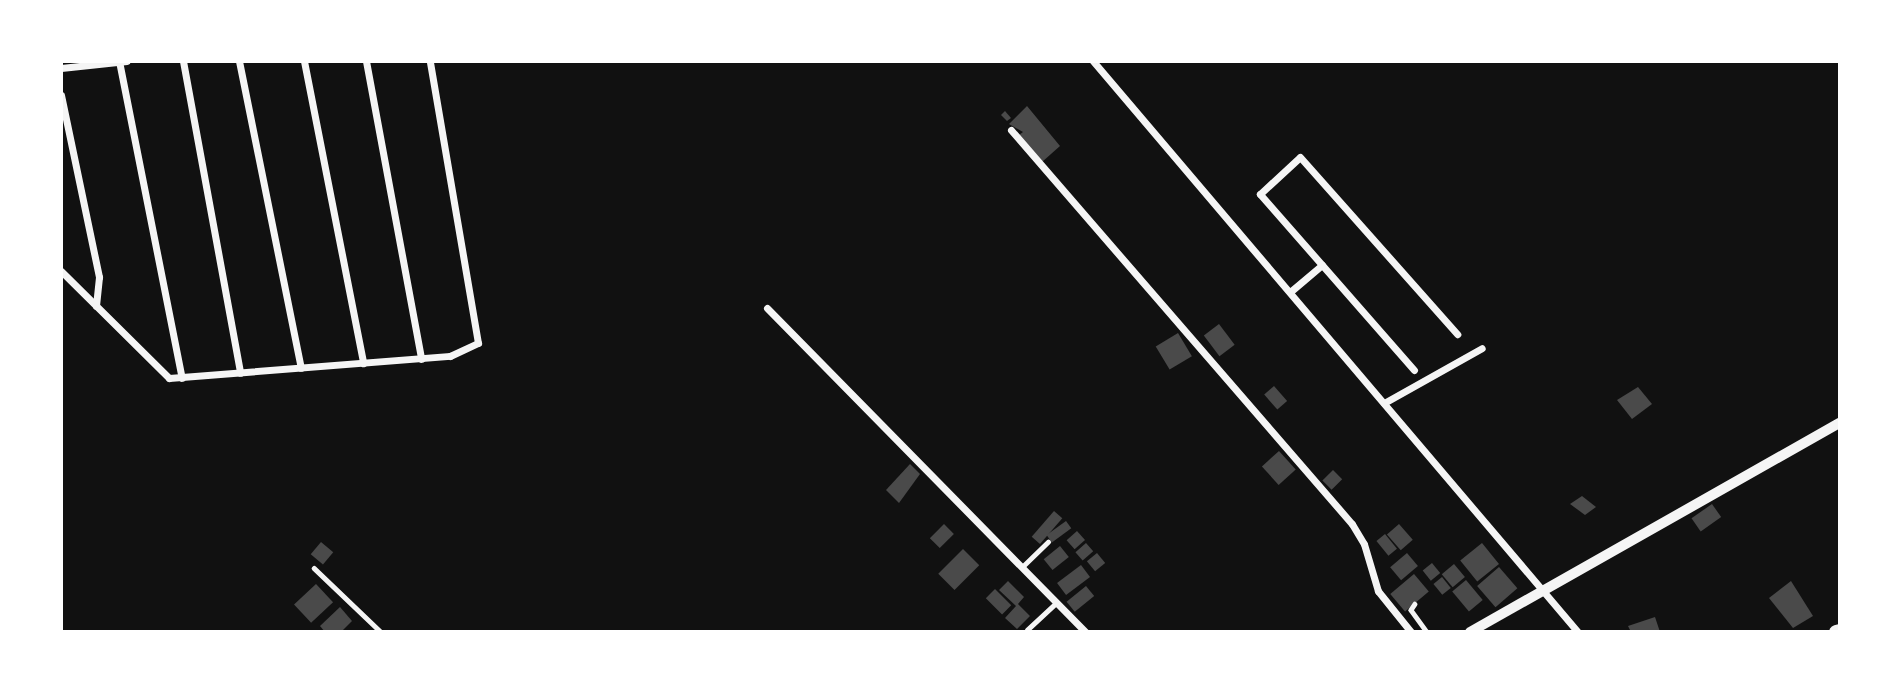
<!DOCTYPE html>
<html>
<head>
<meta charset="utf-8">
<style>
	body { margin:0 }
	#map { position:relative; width:1901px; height:693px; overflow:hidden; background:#111; font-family:Overpass,sans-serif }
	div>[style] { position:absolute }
	.building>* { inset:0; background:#4a4a4a; transform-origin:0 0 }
	.service>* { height:4.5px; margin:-2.25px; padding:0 2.25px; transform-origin:2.25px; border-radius:2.25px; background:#f5f5f5 }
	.minor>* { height:7px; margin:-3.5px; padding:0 3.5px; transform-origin:3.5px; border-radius:3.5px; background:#f5f5f5 }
	.tertiary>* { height:10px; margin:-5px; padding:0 5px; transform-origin:5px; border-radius:5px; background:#f5f5f5 }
	.trunk>* { height:14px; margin:-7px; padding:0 7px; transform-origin:7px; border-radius:7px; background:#f5f5f5 }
	span { translate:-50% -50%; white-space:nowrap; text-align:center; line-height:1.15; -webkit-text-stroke:6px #fff; paint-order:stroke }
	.frame { position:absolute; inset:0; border:63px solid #fff; pointer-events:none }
</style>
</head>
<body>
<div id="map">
	<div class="building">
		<i style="clip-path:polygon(1027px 106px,1060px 146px,1042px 162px,1019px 135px,1023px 132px,1009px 124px)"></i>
		<i style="clip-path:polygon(1005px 111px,1011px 118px,1007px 121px,1001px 115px)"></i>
		<i style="left:1219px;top:324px;width:26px;height:19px;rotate:53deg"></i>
		<i style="left:1178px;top:333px;width:27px;height:26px;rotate:59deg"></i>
		<i style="left:1274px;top:386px;width:20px;height:13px;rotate:49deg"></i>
		<i style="clip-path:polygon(1638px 387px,1652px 404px,1632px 419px,1617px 400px)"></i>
		<i style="left:1279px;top:451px;width:25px;height:23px;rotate:48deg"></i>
		<i style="clip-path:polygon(910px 464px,920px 474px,899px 503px,886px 490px)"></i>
		<i style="left:1333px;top:470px;width:13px;height:15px;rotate:45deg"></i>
		<i style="clip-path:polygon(1582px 496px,1596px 507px,1585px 515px,1570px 504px)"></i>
		<i style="left:1712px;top:504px;width:16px;height:25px;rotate:55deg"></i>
		<i style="left:1054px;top:511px;width:11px;height:34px;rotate:41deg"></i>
		<i style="left:1066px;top:521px;width:9px;height:24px;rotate:54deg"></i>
		<i style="left:944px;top:524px;width:14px;height:20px;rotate:45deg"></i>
		<i style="left:1399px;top:524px;width:21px;height:16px;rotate:49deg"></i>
		<i style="left:1077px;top:531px;width:12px;height:14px;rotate:48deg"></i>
		<i style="left:1385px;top:534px;width:19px;height:11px;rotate:51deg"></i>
		<i style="left:321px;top:542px;width:16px;height:16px;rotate:40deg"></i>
		<i style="left:1086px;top:543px;width:11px;height:14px;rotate:49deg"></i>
		<i style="left:1482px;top:543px;width:27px;height:28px;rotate:51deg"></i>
		<i style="left:1060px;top:546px;width:14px;height:21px;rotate:51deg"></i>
		<i style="left:963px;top:549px;width:23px;height:35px;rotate:45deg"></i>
		<i style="left:1097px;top:553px;width:13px;height:13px;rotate:51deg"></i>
		<i style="left:1407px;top:553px;width:17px;height:22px;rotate:50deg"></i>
		<i style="left:1432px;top:563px;width:13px;height:12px;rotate:51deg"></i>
		<i style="left:1454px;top:564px;width:17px;height:16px;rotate:50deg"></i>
		<i style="left:1081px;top:565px;width:15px;height:30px;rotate:53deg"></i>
		<i style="left:1499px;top:567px;width:28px;height:29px;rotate:49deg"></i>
		<i style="left:1414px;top:574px;width:23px;height:31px;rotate:50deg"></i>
		<i style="left:1442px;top:577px;width:14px;height:11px;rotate:51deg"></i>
		<i style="left:1466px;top:580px;width:26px;height:18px;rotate:50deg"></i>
		<i style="clip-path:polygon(1008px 581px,1024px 597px,1018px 604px,1030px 616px,1017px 629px,1005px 618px,1016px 606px,999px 590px)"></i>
		<i style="clip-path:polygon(1791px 581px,1813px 616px,1793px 628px,1769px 598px)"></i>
		<i style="left:316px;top:584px;width:25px;height:30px;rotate:47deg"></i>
		<i style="left:1086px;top:586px;width:13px;height:25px;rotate:51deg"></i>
		<i style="left:995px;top:589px;width:23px;height:13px;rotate:45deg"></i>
		<i style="clip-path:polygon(340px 607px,352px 621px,341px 632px,325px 632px,320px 626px)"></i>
		<i style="clip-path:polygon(1655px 617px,1660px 632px,1631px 632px,1628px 626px)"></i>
	</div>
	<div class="service">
		<i style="left:1022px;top:567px;width:36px;rotate:-44deg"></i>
		<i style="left:314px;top:568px;width:93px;rotate:43.7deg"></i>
		<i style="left:1415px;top:604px;width:7px;rotate:124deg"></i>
		<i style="left:1411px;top:610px;width:27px;rotate:54deg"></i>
		<i style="left:1027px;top:630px;width:40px;rotate:-43deg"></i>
	</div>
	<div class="minor">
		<i style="left:119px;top:61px;width:323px;rotate:78.8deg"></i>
		<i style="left:183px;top:61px;width:317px;rotate:79.6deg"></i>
		<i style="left:239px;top:61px;width:313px;rotate:78.6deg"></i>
		<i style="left:304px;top:61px;width:308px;rotate:78.9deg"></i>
		<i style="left:366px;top:61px;width:303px;rotate:79.5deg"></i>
		<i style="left:1093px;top:61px;width:749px;rotate:49.66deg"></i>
		<i style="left:61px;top:68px;width:66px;rotate:-6.1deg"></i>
		<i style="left:61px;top:95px;width:186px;rotate:78.2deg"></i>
		<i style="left:99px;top:277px;width:29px;rotate:96deg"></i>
		<i style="left:1011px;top:130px;width:521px;rotate:49.12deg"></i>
		<i style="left:1352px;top:524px;width:23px;rotate:59deg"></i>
		<i style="left:1364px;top:544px;width:49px;rotate:73.4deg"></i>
		<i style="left:1378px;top:591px;width:53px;rotate:51.2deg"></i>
		<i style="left:61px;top:271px;width:152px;rotate:44.7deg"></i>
		<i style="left:169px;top:378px;width:282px;rotate:-4.5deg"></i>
		<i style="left:450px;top:356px;width:31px;rotate:-25deg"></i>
		<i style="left:478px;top:343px;width:286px;rotate:-99.7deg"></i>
		<i style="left:1290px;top:292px;width:42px;rotate:-40.2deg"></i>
		<i style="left:767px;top:308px;width:454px;rotate:45.5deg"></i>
		<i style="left:1414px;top:370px;width:234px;rotate:-131.2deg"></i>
		<i style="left:1260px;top:194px;width:54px;rotate:-42.8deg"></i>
		<i style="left:1300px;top:157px;width:237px;rotate:48.4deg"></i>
		<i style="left:1384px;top:403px;width:112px;rotate:-29.3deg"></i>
	</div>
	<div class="tertiary">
		<i style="left:1470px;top:632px;width:425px;rotate:-29.5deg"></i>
	</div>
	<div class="trunk">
		<i style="left:1836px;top:632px;width:4px;rotate:-14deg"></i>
	</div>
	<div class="frame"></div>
</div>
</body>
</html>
